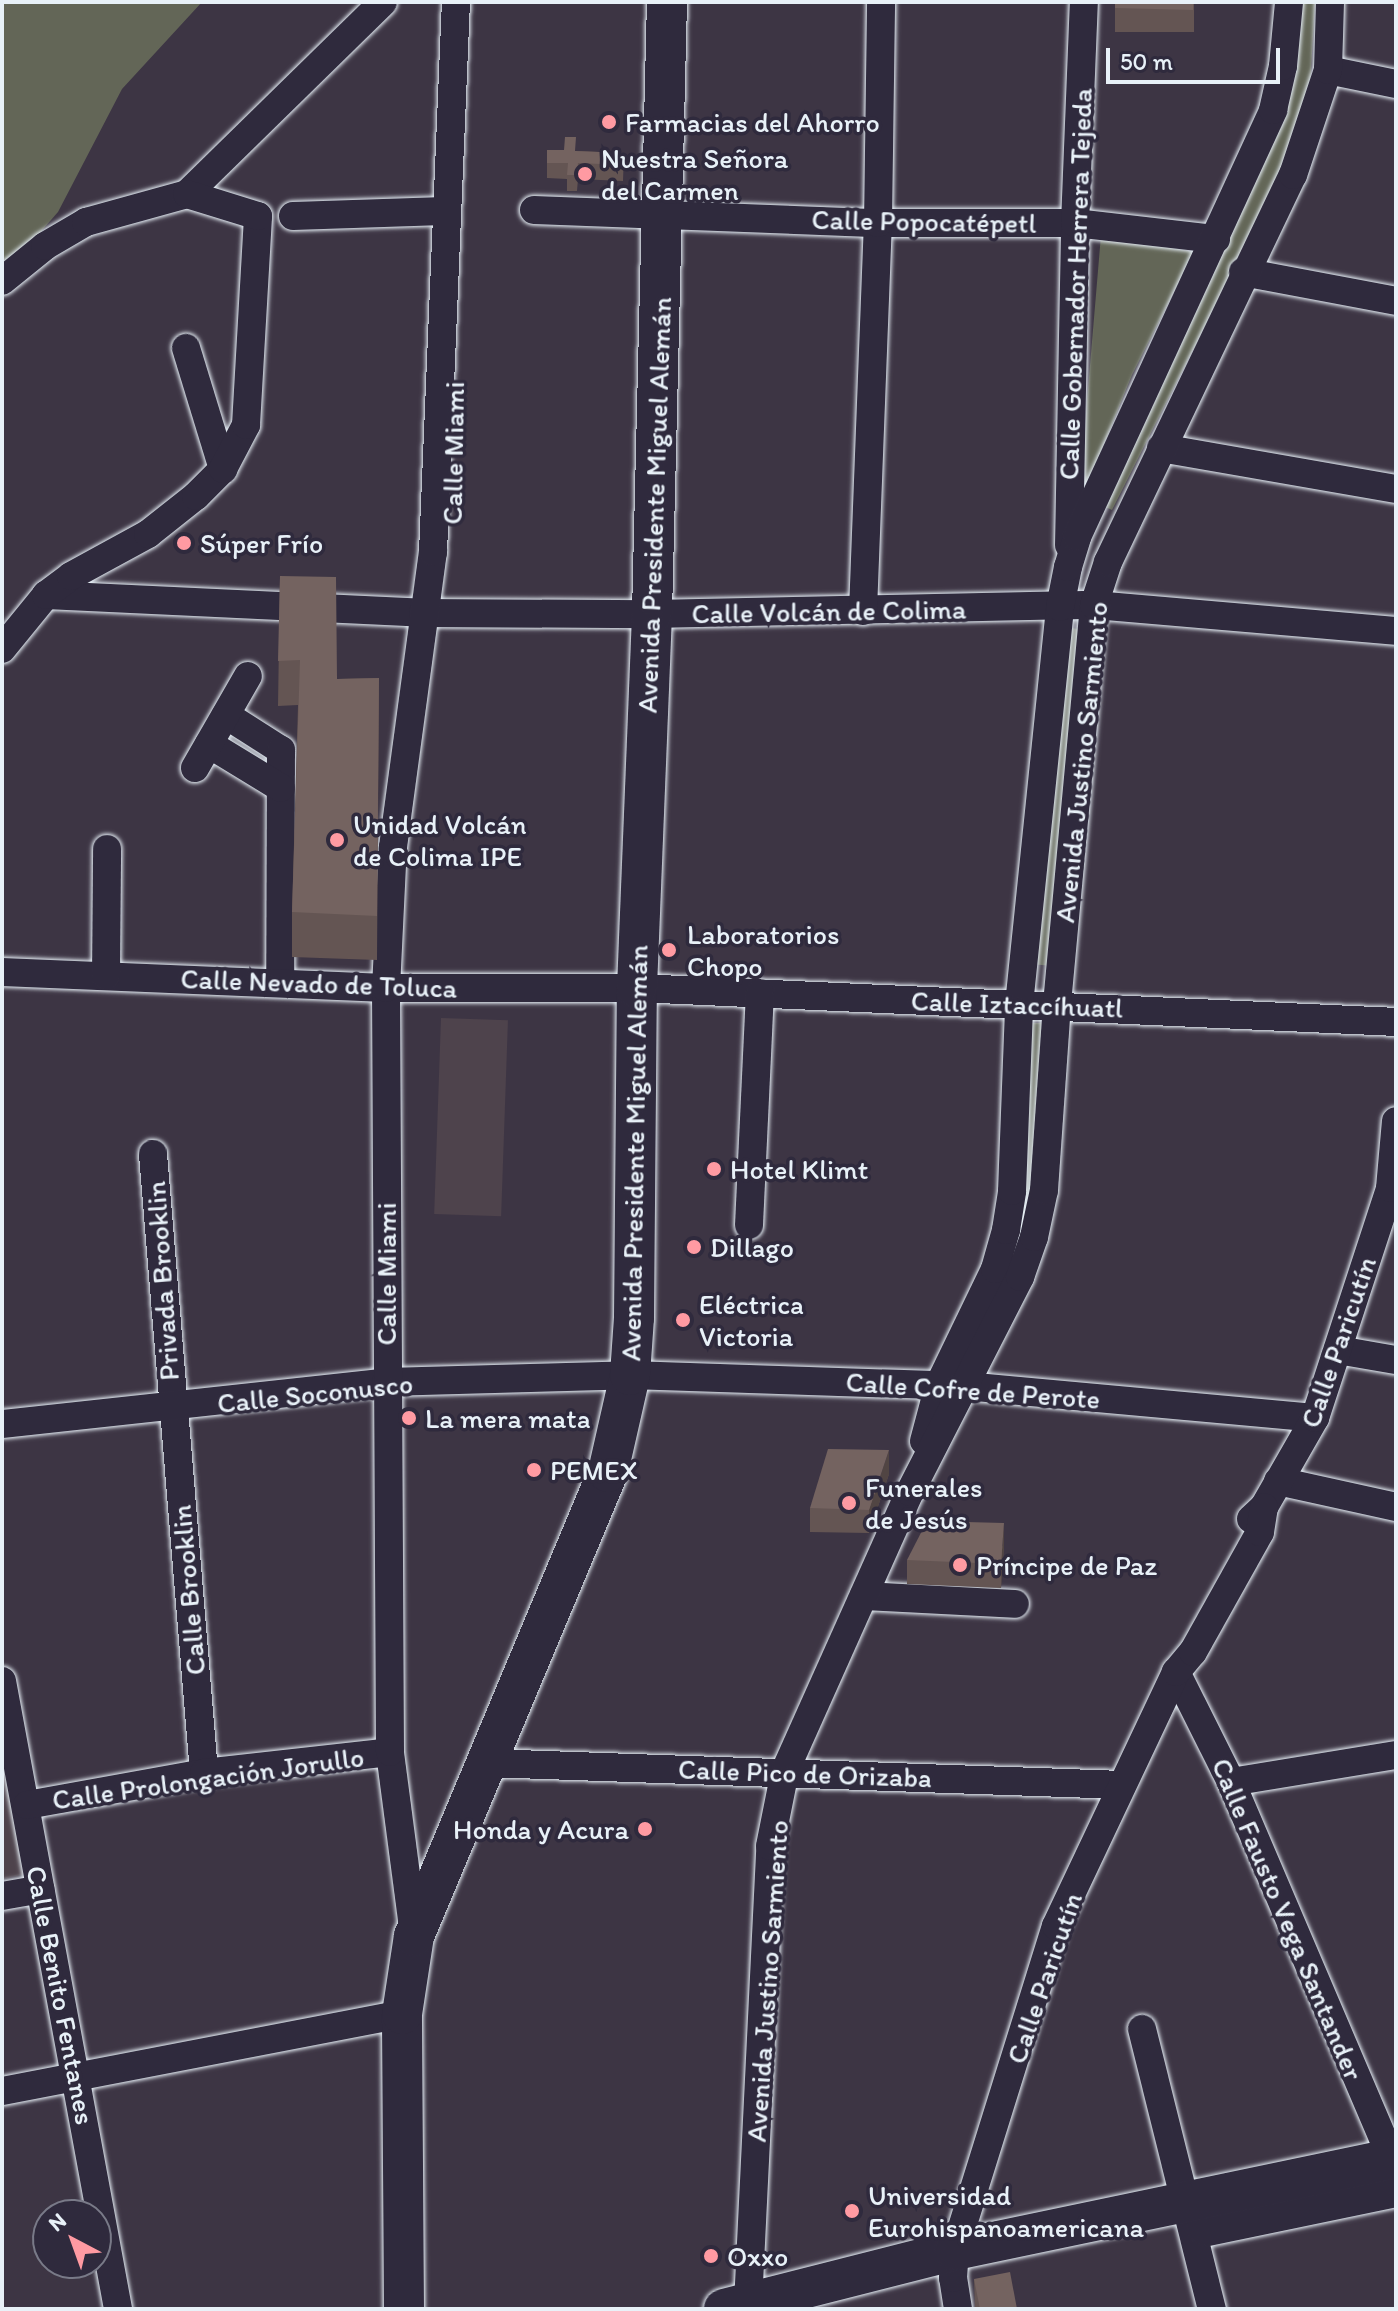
<!DOCTYPE html>
<html>
<head>
<meta charset="utf-8">
<style>
	body { margin:0 }
	#map { position:relative; width:1398px; height:2311px; overflow:hidden; background:#3d3544; font-family:Itim,sans-serif }
	div>[style] { position:absolute }
	.built>* { inset:0; background:#4e434c; transform-origin:0 0 }
	.green>* { inset:0; background:#636657; transform-origin:0 0 }
	.roads { filter:drop-shadow(0 0 2px #e8f1f8) drop-shadow(0 0 2px #e8f1f8) }
	.minor>* { height:28px; margin:-14px; padding:0 14px; transform-origin:14px; border-radius:14px; background:#2f2a3d }
	.secondary>* { height:40px; margin:-20px; padding:0 20px; transform-origin:20px; border-radius:20px; background:#2f2a3d }
	.wall>* { inset:0; background:#645553; transform-origin:0 0 }
	.shaded-wall>* { inset:0; background:#514543 }
	.building>* { inset:0; background:#746360 }
	.dots>* { width:22px; height:22px; translate:-50% -50%; box-sizing:border-box; border:4px solid #2f2a3d; border-radius:50% }
	span { translate:-50% -50%; white-space:nowrap; text-align:center; line-height:1.15; -webkit-text-stroke:7px #2f2a3d; paint-order:stroke }
	.poi-label { font-size:28px; color:#e8f1f8 }
	.left { translate:0 -50%; text-align:left }
	.right { translate:-100% -50%; text-align:right }
	.street-label { font-size:28px; color:#e8f1f8 }
	.frame { position:absolute; inset:0; border:4px solid #e8f1f8; pointer-events:none }
	.north { position:absolute; left:32px; top:2199px; width:80px; height:80px; box-sizing:border-box; background:#2f2a3d; border:2px solid #797a88; border-radius:50%; rotate:319deg; font-size:22px; font-weight:700; line-height:32px; text-align:center; color:#e8f1f8 }
	.north::after { content:''; display:block; margin:auto; width:28px; height:36px; background:#ff9aa2; clip-path:polygon(50% 0,100% 100%,50% 72%,0 100%) }
	.scale { position:absolute; left:1106px; top:48px; width:174px; height:36px; box-sizing:border-box; border:4px solid #e8f1f8; border-top:0; padding-left:10px; font-size:24px; line-height:28px; white-space:nowrap; color:#e8f1f8; -webkit-text-stroke:6px #2f2a3d; paint-order:stroke }
</style>
</head>
<body>
<div id="map">
	<div class="built">
		<i style="left:441px;top:1018px;width:67px;height:196px;rotate:2deg"></i>
		<i style="clip-path:polygon(2px 1761px,25px 1874px,2px 1879px)"></i>
	</div>
	<div class="green">
		<i style="clip-path:polygon(2px 2px,202px 2px,122px 89px,58px 212px,2px 276px)"></i>
		<i style="clip-path:polygon(1301px 2px,1315px 2px,1310px 87px,1286px 166px,1112px 510px,1099px 504px,1266px 157px)"></i>
		<i style="clip-path:polygon(1101px 235px,1194px 252px,1132px 375px,1078px 508px)"></i>
		<i style="left:1080px;top:629px;width:338px;height:15px;rotate:95deg"></i>
		<i style="clip-path:polygon(1032px 1023px,1043px 1023px,1029px 1244px,997px 1287px)"></i>
	</div>
	<div class="roads">
		<div class="minor">
			<i style="left:1328px;top:70px;width:69px;rotate:11.6deg"></i>
			<i style="left:534px;top:210px;width:344px;rotate:2.2deg"></i>
			<i style="left:878px;top:223px;width:197px"></i>
			<i style="left:1075px;top:223px;width:142px;rotate:6.5deg"></i>
			<i style="left:293px;top:216px;width:151px;rotate:-1.9deg"></i>
			<i style="left:1243px;top:272px;width:156px;rotate:10.7deg"></i>
			<i style="left:2px;top:281px;width:55px;rotate:-39.1deg"></i>
			<i style="left:45px;top:246px;width:48px;rotate:-30.3deg"></i>
			<i style="left:86px;top:222px;width:105px;rotate:-15.5deg"></i>
			<i style="left:187px;top:194px;width:274px;rotate:-44.4deg"></i>
			<i style="left:186px;top:348px;width:127px;rotate:73deg"></i>
			<i style="left:1161px;top:448px;width:239px;rotate:9.9deg"></i>
			<i style="left:1069px;top:545px;width:322px;rotate:-88.9deg"></i>
			<i style="left:1075px;top:223px;width:221px;rotate:-87.7deg"></i>
			<i style="left:46px;top:595px;width:377px;rotate:2.7deg"></i>
			<i style="left:423px;top:613px;width:229px;rotate:0.3deg"></i>
			<i style="left:652px;top:614px;width:442px;rotate:-1.2deg"></i>
			<i style="left:1094px;top:605px;width:303px;rotate:4.9deg"></i>
			<i style="left:863px;top:611px;width:388px;rotate:-87.8deg"></i>
			<i style="left:878px;top:223px;width:221px;rotate:-89.2deg"></i>
			<i style="left:2px;top:649px;width:70px;rotate:-50.8deg"></i>
			<i style="left:46px;top:595px;width:31px;rotate:-37deg"></i>
			<i style="left:71px;top:576px;width:88px;rotate:-28.6deg"></i>
			<i style="left:148px;top:534px;width:61px;rotate:-38.4deg"></i>
			<i style="left:196px;top:496px;width:38px;rotate:-45deg"></i>
			<i style="left:223px;top:469px;width:50px;rotate:-62.4deg"></i>
			<i style="left:246px;top:425px;width:209px;rotate:-86.7deg"></i>
			<i style="left:258px;top:216px;width:74px;rotate:-162.8deg"></i>
			<i style="left:226px;top:715px;width:65px;rotate:32.5deg"></i>
			<i style="left:281px;top:750px;width:233px;rotate:90.2deg"></i>
			<i style="left:209px;top:744px;width:84px;rotate:31.4deg"></i>
			<i style="left:195px;top:768px;width:106px;rotate:-60.1deg"></i>
			<i style="left:2px;top:972px;width:384px;rotate:2.4deg"></i>
			<i style="left:386px;top:988px;width:251px"></i>
			<i style="left:637px;top:988px;width:760px;rotate:2.56deg"></i>
			<i style="left:106px;top:976px;width:127px;rotate:-89.5deg"></i>
			<i style="left:153px;top:1154px;width:621px;rotate:85.29deg"></i>
			<i style="left:749px;top:1225px;width:232px;rotate:-87.3deg"></i>
			<i style="left:1338px;top:1350px;width:59px;rotate:9.8deg"></i>
			<i style="left:2px;top:1424px;width:386px;rotate:-6.2deg"></i>
			<i style="left:386px;top:1382px;width:244px;rotate:-1.6deg"></i>
			<i style="left:630px;top:1375px;width:335px;rotate:1.9deg"></i>
			<i style="left:965px;top:1386px;width:351px;rotate:5.2deg"></i>
			<i style="left:924px;top:1441px;width:58px;rotate:-75deg"></i>
			<i style="left:939px;top:1385px;width:129px;rotate:-64.2deg"></i>
			<i style="left:995px;top:1269px;width:41px;rotate:-74.2deg"></i>
			<i style="left:1006px;top:1230px;width:39px;rotate:-81deg"></i>
			<i style="left:1012px;top:1191px;width:186px;rotate:-87.8deg"></i>
			<i style="left:1019px;top:1005px;width:400px;rotate:-84.1deg"></i>
			<i style="left:1060px;top:607px;width:41px;rotate:-78.7deg"></i>
			<i style="left:1068px;top:567px;width:31px;rotate:-73deg"></i>
			<i style="left:1077px;top:537px;width:470px;rotate:-65.3deg"></i>
			<i style="left:1273px;top:110px;width:45px;rotate:-77.2deg"></i>
			<i style="left:1283px;top:66px;width:64px;rotate:-84.6deg"></i>
			<i style="left:1278px;top:1481px;width:121px;rotate:12.4deg"></i>
			<i style="left:1251px;top:1519px;width:18px;rotate:-43deg"></i>
			<i style="left:1264px;top:1507px;width:103px;rotate:-60.2deg"></i>
			<i style="left:1315px;top:1418px;width:242px;rotate:-71.9deg"></i>
			<i style="left:1390px;top:1188px;width:67px;rotate:-84.9deg"></i>
			<i style="left:864px;top:1596px;width:151px;rotate:3deg"></i>
			<i style="left:1176px;top:1672px;width:123px;rotate:63.4deg"></i>
			<i style="left:1231px;top:1782px;width:421px;rotate:66.9deg"></i>
			<i style="left:2px;top:1681px;width:639px;rotate:79.53deg"></i>
			<i style="left:487px;top:1763px;width:635px;rotate:1.98deg"></i>
			<i style="left:1231px;top:1782px;width:167px;rotate:-9.3deg"></i>
			<i style="left:27px;top:1805px;width:180px;rotate:-10.2deg"></i>
			<i style="left:204px;top:1773px;width:187px;rotate:-6.4deg"></i>
			<i style="left:2px;top:1896px;width:39px;rotate:-10deg"></i>
			<i style="left:414px;top:1935px;width:185px;rotate:-97.5deg"></i>
			<i style="left:390px;top:1752px;width:764px;rotate:-90.3deg"></i>
			<i style="left:386px;top:988px;width:141px;rotate:-87.2deg"></i>
			<i style="left:393px;top:847px;width:298px;rotate:-82.3deg"></i>
			<i style="left:433px;top:552px;width:550px;rotate:-87.61deg"></i>
			<i style="left:1142px;top:2029px;width:289px;rotate:76deg"></i>
			<i style="left:2px;top:2091px;width:407px;rotate:-10.9deg"></i>
			<i style="left:748px;top:2304px;width:459px;rotate:-87.2deg"></i>
			<i style="left:770px;top:1846px;width:76px;rotate:-78.7deg"></i>
			<i style="left:785px;top:1771px;width:306px;rotate:-65.9deg"></i>
			<i style="left:910px;top:1492px;width:242px;rotate:-62.9deg"></i>
			<i style="left:1020px;top:1277px;width:42px;rotate:-70.7deg"></i>
			<i style="left:1034px;top:1237px;width:48px;rotate:-78deg"></i>
			<i style="left:1044px;top:1190px;width:186px;rotate:-86deg"></i>
			<i style="left:1057px;top:1004px;width:401px;rotate:-84.7deg"></i>
			<i style="left:1094px;top:605px;width:45px;rotate:-72deg"></i>
			<i style="left:1108px;top:562px;width:429px;rotate:-64.5deg"></i>
			<i style="left:1293px;top:175px;width:111px;rotate:-71.6deg"></i>
			<i style="left:1328px;top:70px;width:68px;rotate:-88.3deg"></i>
			<i style="left:958px;top:2309px;width:31px;rotate:-99deg"></i>
			<i style="left:953px;top:2278px;width:28px;rotate:-86deg"></i>
			<i style="left:955px;top:2250px;width:339px;rotate:-72.7deg"></i>
			<i style="left:1056px;top:1926px;width:281px;rotate:-64.7deg"></i>
			<i style="left:1176px;top:1672px;width:26px;rotate:-50deg"></i>
			<i style="left:1193px;top:1652px;width:137px;rotate:-60.8deg"></i>
			<i style="left:1260px;top:1532px;width:25px;rotate:-81deg"></i>
		</div>
		<div class="secondary">
			<i style="left:1207px;top:2226px;width:193px;rotate:-11.7deg"></i>
			<i style="left:404px;top:2309px;width:295px;rotate:-90.4deg"></i>
			<i style="left:402px;top:2014px;width:79px;rotate:-81.3deg"></i>
			<i style="left:414px;top:1936px;width:503px;rotate:-67.31deg"></i>
			<i style="left:608px;top:1472px;width:99px;rotate:-77.2deg"></i>
			<i style="left:630px;top:1375px;width:57px;rotate:-86deg"></i>
			<i style="left:634px;top:1318px;width:330px;rotate:-89.5deg"></i>
			<i style="left:637px;top:988px;width:374px;rotate:-87.7deg"></i>
			<i style="left:652px;top:614px;width:612px;rotate:-88.6deg"></i>
			<i style="left:724px;top:2309px;width:238px;rotate:-14.3deg"></i>
			<i style="left:955px;top:2250px;width:450px;rotate:-11.8deg"></i>
		</div>
	</div>
	<div class="wall">
		<i style="left:1115px;top:2px;width:79px;height:30px"></i>
		<i style="clip-path:polygon(576px 151px,624px 153px,623px 181px,578px 179px,577px 191px,567px 191px,567px 179px,547px 178px,547px 163px)"></i>
		<i style="clip-path:polygon(280px 576px,337px 679px,379px 678px,377px 960px,292px 957px,292px 912px,298px 705px,278px 706px)"></i>
		<i style="clip-path:polygon(889px 1474px,869px 1533px,810px 1532px,810px 1508px)"></i>
		<i style="clip-path:polygon(1004px 1546px,1001px 1588px,907px 1584px,907px 1560px)"></i>
		<i style="clip-path:polygon(974px 2279px,1017px 2309px,975px 2309px)"></i>
	</div>
	<div class="shaded-wall">
		<i style="clip-path:polygon(889px 1450px,889px 1474px,869px 1533px,869px 1510px)"></i>
		<i style="clip-path:polygon(1004px 1523px,1004px 1546px,1001px 1588px,1001px 1564px)"></i>
	</div>
	<div class="building">
		<i style="clip-path:polygon(1115px 2px,1193px 2px,1193px 10px,1115px 8px)"></i>
		<i style="clip-path:polygon(565px 137px,576px 137px,575px 151px,624px 153px,623px 165px,578px 163px,577px 175px,567px 175px,568px 163px,547px 163px,547px 150px,564px 150px)"></i>
		<i style="clip-path:polygon(280px 576px,336px 577px,337px 679px,379px 678px,377px 916px,292px 912px,300px 660px,278px 661px)"></i>
		<i style="clip-path:polygon(828px 1449px,889px 1450px,869px 1510px,810px 1508px)"></i>
		<i style="clip-path:polygon(927px 1521px,1004px 1523px,1001px 1564px,907px 1560px)"></i>
		<i style="clip-path:polygon(1010px 2272px,1017px 2309px,980px 2309px,974px 2279px)"></i>
	</div>
	<div class="dots">
		<i style="left:609px;top:122px;background:#ff9aa2"></i>
		<i style="left:585px;top:174px;background:#ff9aa2"></i>
		<i style="left:184px;top:543px;background:#ff9aa2"></i>
		<i style="left:337px;top:840px;background:#ff9aa2"></i>
		<i style="left:669px;top:950px;background:#ff9aa2"></i>
		<i style="left:714px;top:1169px;background:#ff9aa2"></i>
		<i style="left:694px;top:1247px;background:#ff9aa2"></i>
		<i style="left:683px;top:1320px;background:#ff9aa2"></i>
		<i style="left:409px;top:1418px;background:#ff9aa2"></i>
		<i style="left:534px;top:1470px;background:#ff9aa2"></i>
		<i style="left:849px;top:1503px;background:#ff9aa2"></i>
		<i style="left:960px;top:1565px;background:#ff9aa2"></i>
		<i style="left:645px;top:1829px;background:#ff9aa2"></i>
		<i style="left:852px;top:2211px;background:#ff9aa2"></i>
		<i style="left:711px;top:2256px;background:#ff9aa2"></i>
	</div>
	<div class="poi-label">
		<span class="left" style="left:625px;top:122px">Farmacias del Ahorro</span>
		<span class="left" style="left:601px;top:174px">Nuestra Señora<br>del Carmen</span>
		<span class="left" style="left:200px;top:543px">Súper Frío</span>
		<span class="left" style="left:353px;top:840px">Unidad Volcán<br>de Colima IPE</span>
		<span class="left" style="left:687px;top:950px">Laboratorios<br>Chopo</span>
		<span class="left" style="left:730px;top:1169px">Hotel Klimt</span>
		<span class="left" style="left:710px;top:1247px">Dillago</span>
		<span class="left" style="left:699px;top:1320px">Eléctrica<br>Victoria</span>
		<span class="left" style="left:425px;top:1418px">La mera mata</span>
		<span class="left" style="left:550px;top:1470px">PEMEX</span>
		<span class="left" style="left:865px;top:1503px">Funerales<br>de Jesús</span>
		<span class="left" style="left:976px;top:1565px">Príncipe de Paz</span>
		<span class="right" style="left:629px;top:1829px">Honda y Acura</span>
		<span class="left" style="left:868px;top:2211px">Universidad<br>Eurohispanoamericana</span>
		<span class="left" style="left:727px;top:2256px">Oxxo</span>
	</div>
	<div class="street-label">
		<span style="left:924px;top:221px;rotate:1deg">Calle Popocatépetl</span>
		<span style="left:1075px;top:284px;rotate:-88deg">Calle Gobernador Herrera Tejeda</span>
		<span style="left:453px;top:453px;rotate:-89deg">Calle Miami</span>
		<span style="left:654px;top:505px;rotate:-88deg">Avenida Presidente Miguel Alemán</span>
		<span style="left:829px;top:611px;rotate:-1deg">Calle Volcán de Colima</span>
		<span style="left:1081px;top:762px;rotate:-84deg">Avenida Justino Sarmiento</span>
		<span style="left:319px;top:983px;rotate:2deg">Calle Nevado de Toluca</span>
		<span style="left:1017px;top:1004px;rotate:2deg">Calle Iztaccíhuatl</span>
		<span style="left:634px;top:1153px;rotate:-89deg">Avenida Presidente Miguel Alemán</span>
		<span style="left:386px;top:1274px;rotate:-90deg">Calle Miami</span>
		<span style="left:162px;top:1281px;rotate:-94deg">Privada Brooklin</span>
		<span style="left:1338px;top:1342px;rotate:-71deg">Calle Paricutín</span>
		<span style="left:973px;top:1390px;rotate:4deg">Calle Cofre de Perote</span>
		<span style="left:315px;top:1393px;rotate:-6deg">Calle Soconusco</span>
		<span style="left:188px;top:1590px;rotate:-95deg">Calle Brooklin</span>
		<span style="left:805px;top:1773px;rotate:2deg">Calle Pico de Orizaba</span>
		<span style="left:208px;top:1778px;rotate:-8deg">Calle Prolongación Jorullo</span>
		<span style="left:1288px;top:1919px;rotate:67deg">Calle Fausto Vega Santander</span>
		<span style="left:1044px;top:1978px;rotate:-71deg">Calle Paricutín</span>
		<span style="left:767px;top:1981px;rotate:-86deg">Avenida Justino Sarmiento</span>
		<span style="left:61px;top:1995px;rotate:79deg">Calle Benito Fentanes</span>
	</div>
	<div class="frame"></div>
	<div class="north">N</div>
	<div class="scale">50 m</div>
</div>
</body>
</html>
